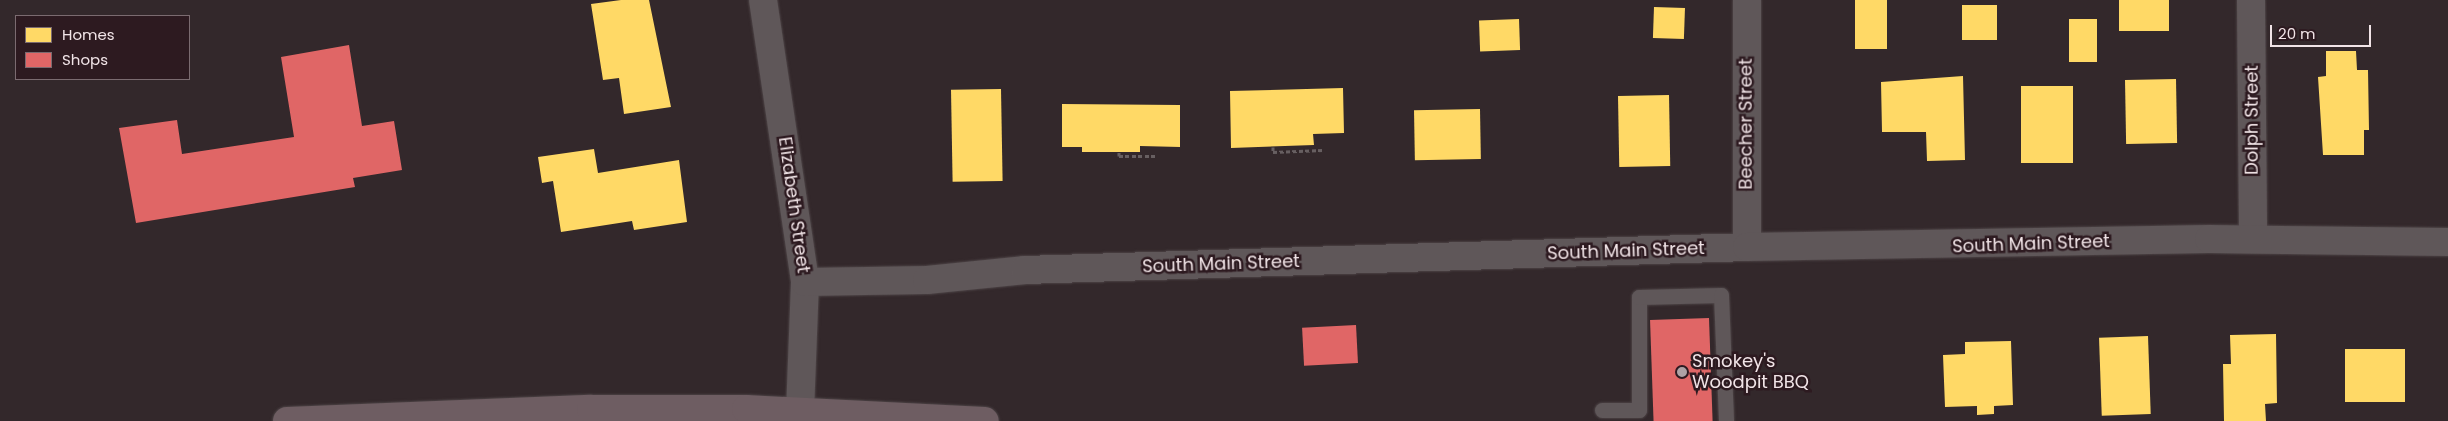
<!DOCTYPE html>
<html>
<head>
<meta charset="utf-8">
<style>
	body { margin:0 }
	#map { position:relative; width:2448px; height:421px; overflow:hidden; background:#33282b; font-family:Poppins,sans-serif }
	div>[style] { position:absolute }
	.homes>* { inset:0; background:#ffd966; transform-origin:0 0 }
	.shops>* { inset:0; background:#e06666; transform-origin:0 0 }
	.path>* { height:3px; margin-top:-1.5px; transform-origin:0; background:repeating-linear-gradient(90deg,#675f61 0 4px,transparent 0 6.5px) }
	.roads { filter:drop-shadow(0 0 1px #4d4446) drop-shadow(0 0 1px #4d4446) }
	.lane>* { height:15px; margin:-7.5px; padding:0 7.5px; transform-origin:7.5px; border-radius:7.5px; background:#5f5759 }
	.street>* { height:28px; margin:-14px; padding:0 14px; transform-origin:14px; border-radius:14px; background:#5f5759 }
	.highway>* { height:28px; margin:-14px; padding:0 14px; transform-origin:14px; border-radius:14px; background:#6e5d62 }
	.dots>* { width:14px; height:14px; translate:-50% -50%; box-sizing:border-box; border:2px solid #2d1a20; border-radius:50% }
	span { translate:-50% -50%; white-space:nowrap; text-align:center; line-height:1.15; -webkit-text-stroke:5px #2d1a20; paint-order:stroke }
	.street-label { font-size:18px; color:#f1e4e7 }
	.poi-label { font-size:18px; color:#f1e4e7 }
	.left { translate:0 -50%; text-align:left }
	.legend { position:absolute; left:15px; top:15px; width:175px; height:65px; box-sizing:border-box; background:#2d1a20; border:1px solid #7b6b70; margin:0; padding:6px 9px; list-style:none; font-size:15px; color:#f1e4e7 }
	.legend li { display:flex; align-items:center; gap:10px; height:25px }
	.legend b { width:25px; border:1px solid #7b6b70 }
	.scale { position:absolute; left:2270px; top:25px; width:101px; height:22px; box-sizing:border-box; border:2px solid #f1e4e7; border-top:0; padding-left:6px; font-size:15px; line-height:18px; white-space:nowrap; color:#f1e4e7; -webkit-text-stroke:4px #2d1a20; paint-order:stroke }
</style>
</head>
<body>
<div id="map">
	<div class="homes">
		<i style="clip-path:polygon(621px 0,649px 0,671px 107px,624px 114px,619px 78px,603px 80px,591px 4px)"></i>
		<i style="left:1855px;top:0;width:32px;height:49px"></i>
		<i style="left:2119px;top:0;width:50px;height:31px"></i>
		<i style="left:1997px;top:5px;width:35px;height:35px;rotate:90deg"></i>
		<i style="left:1654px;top:7px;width:31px;height:31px;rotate:2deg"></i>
		<i style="left:1519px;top:19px;width:31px;height:40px;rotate:88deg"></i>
		<i style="left:2069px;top:19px;width:28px;height:43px"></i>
		<i style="clip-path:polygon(2326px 51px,2356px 51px,2357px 70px,2368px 70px,2369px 130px,2364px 130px,2364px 155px,2323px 155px,2318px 77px,2326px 76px)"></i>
		<i style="clip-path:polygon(1963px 76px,1965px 160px,1927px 161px,1926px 132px,1882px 132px,1881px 82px)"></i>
		<i style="left:2176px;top:79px;width:64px;height:51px;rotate:89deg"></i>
		<i style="left:2021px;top:86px;width:52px;height:77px"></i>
		<i style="clip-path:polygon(1343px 88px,1344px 133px,1313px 134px,1314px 145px,1231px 148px,1230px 91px)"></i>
		<i style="left:1001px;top:89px;width:92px;height:50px;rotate:89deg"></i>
		<i style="left:1669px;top:95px;width:71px;height:51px;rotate:89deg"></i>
		<i style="clip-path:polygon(1062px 104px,1180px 105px,1180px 147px,1140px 146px,1140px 152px,1082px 152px,1082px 147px,1062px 147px)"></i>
		<i style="left:1480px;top:109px;width:50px;height:66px;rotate:89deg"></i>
		<i style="clip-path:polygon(594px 149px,598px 173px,679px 160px,687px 222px,634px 230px,632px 221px,561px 232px,553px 181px,542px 183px,538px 157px)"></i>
		<i style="clip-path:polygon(2276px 334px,2277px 403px,2265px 404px,2266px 421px,2224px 421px,2223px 364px,2231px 364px,2230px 335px)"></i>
		<i style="left:2148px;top:336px;width:78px;height:49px;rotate:88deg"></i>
		<i style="clip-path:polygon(2011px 341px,2013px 405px,1994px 406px,1994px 414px,1977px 415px,1977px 406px,1945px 407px,1943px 355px,1965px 354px,1965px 342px)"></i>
		<i style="left:2345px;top:349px;width:60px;height:53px"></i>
	</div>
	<div class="shops">
		<i style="clip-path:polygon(349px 45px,362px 126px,394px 121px,402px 170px,353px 178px,355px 187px,136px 223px,119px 128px,177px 120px,182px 154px,294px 137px,281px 57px)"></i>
		<i style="left:1709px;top:318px;width:103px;height:59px;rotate:88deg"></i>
		<i style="left:1356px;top:325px;width:38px;height:54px;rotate:87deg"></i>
	</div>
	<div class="path">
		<i style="left:1273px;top:147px;width:5px;rotate:90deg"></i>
		<i style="left:1273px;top:152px;width:50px;rotate:-2.3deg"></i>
		<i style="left:1119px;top:152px;width:4px;rotate:90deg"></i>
		<i style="left:1119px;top:156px;width:39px"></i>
	</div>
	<div class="roads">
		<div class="lane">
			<i style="left:1602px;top:410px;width:37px"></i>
			<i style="left:1639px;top:410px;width:113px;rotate:-90deg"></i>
			<i style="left:1639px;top:297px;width:82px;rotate:-1.4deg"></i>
			<i style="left:1721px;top:295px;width:126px;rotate:87.7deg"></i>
		</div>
		<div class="street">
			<i style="left:763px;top:0;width:285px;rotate:81.5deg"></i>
			<i style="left:805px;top:282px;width:129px;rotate:92.2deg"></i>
			<i style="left:1747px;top:0;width:247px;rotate:90deg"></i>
			<i style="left:2251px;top:0;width:239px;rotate:89.5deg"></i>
			<i style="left:805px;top:282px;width:122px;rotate:-0.9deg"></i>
			<i style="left:927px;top:280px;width:99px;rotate:-5.8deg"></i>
			<i style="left:1025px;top:270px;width:722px;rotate:-1.82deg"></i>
			<i style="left:1747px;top:247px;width:462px;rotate:-1deg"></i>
			<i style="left:2209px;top:239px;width:239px;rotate:0.7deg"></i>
		</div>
		<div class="highway">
			<i style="left:287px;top:421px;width:304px;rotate:-2.3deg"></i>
			<i style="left:591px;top:409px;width:155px"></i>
			<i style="left:746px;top:409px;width:239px;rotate:2.9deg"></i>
		</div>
	</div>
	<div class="dots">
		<i style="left:1682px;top:372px;background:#aea2a5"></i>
	</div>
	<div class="street-label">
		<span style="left:2252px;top:120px;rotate:-90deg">Dolph Street</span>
		<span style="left:1746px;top:124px;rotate:-90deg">Beecher Street</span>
		<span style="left:794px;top:205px;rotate:82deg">Elizabeth Street</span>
		<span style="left:2031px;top:244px;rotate:-2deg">South Main Street</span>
		<span style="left:1626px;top:251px;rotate:-2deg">South Main Street</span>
		<span style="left:1221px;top:264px;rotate:-2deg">South Main Street</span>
	</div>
	<div class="poi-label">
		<span class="left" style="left:1692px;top:372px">Smokey's<br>Woodpit BBQ</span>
	</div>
	<ul class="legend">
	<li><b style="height:14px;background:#ffd966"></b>Homes</li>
	<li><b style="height:14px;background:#e06666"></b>Shops</li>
	</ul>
	<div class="scale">20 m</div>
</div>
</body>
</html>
